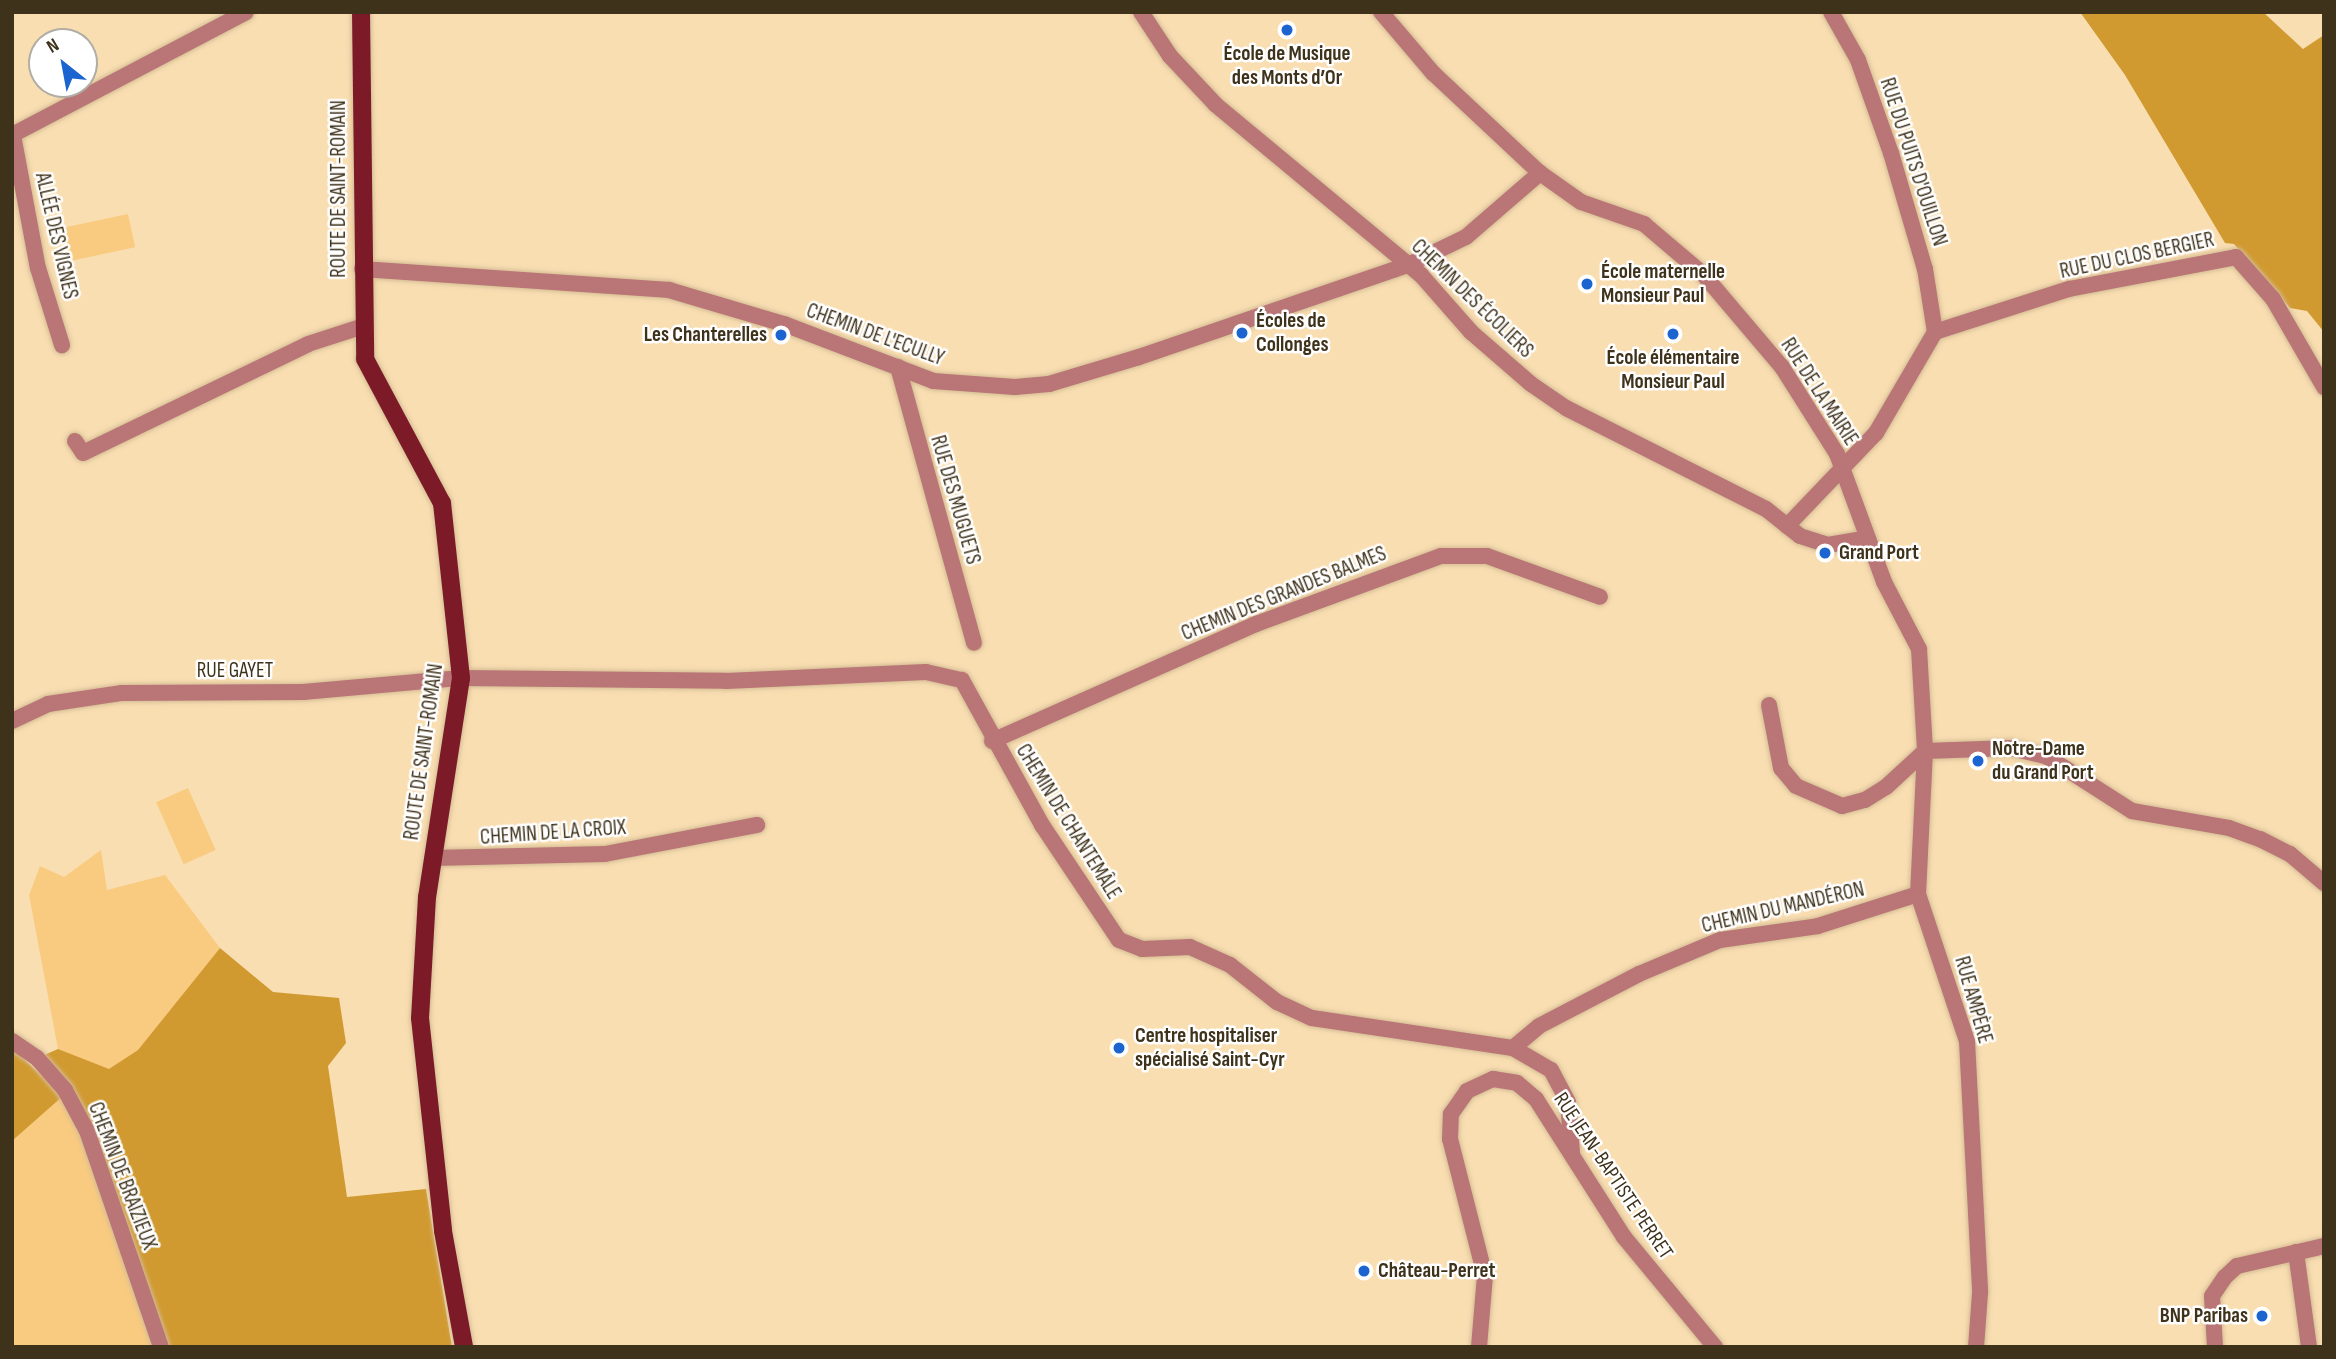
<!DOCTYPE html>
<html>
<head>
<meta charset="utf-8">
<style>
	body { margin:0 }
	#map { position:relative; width:2336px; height:1359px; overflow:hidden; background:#f9deb2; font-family:"Sofia Sans Condensed",sans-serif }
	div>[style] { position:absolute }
	.green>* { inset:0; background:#f9cb80; transform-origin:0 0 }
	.forest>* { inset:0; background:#d19a30 }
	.roads { filter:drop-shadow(0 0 2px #d4bc94) drop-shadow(0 0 2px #d4bc94) }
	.minor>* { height:16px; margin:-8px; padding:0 8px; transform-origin:8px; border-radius:8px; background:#ba7576 }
	.major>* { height:18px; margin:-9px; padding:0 9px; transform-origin:9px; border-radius:9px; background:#7c1b27 }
	.dots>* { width:19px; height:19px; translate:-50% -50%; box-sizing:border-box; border:4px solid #fff; border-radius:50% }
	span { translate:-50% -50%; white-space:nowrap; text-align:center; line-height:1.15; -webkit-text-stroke:5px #fff; paint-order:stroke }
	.poi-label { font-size:21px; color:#3f321b; font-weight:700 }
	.left { translate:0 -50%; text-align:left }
	.right { translate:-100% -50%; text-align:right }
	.street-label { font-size:21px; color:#3f321b }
	.frame { position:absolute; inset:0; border:14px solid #3f321b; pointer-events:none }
	.north { position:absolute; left:28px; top:28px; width:70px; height:70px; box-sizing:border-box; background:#fff; border:2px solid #b2ada4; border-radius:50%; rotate:329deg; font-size:19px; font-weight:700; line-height:28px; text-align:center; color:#3f321b }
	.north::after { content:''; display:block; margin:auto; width:24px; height:32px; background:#1c64cf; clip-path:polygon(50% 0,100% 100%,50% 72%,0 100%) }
</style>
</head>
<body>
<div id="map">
	<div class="green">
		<i style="left:128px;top:214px;width:34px;height:70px;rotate:78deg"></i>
		<i style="left:188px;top:788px;width:68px;height:35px;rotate:66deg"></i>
		<i style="clip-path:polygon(101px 850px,107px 890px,165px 875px,220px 948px,138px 1050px,109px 1070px,58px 1049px,29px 895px,40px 866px,64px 877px)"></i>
		<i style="clip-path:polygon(63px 1096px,81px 1134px,152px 1347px,12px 1347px,12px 1141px)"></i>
	</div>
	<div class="forest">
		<i style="clip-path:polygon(2080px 12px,2263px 12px,2303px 49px,2324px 35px,2324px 332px,2307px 311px,2290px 308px,2234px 244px,2225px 243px,2125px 75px)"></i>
		<i style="clip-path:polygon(220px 948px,273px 992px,339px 998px,346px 1043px,328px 1066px,347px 1197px,426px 1189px,452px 1347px,169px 1347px,92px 1130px,42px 1056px,58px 1049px,109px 1069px,138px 1050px)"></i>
		<i style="clip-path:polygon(12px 1048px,63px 1096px,12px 1141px)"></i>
	</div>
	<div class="roads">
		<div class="minor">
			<i style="left:1141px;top:12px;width:53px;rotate:56.6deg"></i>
			<i style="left:1170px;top:56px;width:67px;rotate:46.8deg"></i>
			<i style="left:1216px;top:105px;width:266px;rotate:39.7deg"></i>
			<i style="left:1421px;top:275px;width:76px;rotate:48.7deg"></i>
			<i style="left:1471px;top:332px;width:79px;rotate:40.9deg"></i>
			<i style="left:1531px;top:384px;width:42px;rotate:34.4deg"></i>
			<i style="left:1566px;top:408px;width:224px;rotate:26.8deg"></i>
			<i style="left:1766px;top:509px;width:43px;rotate:38.5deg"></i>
			<i style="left:1800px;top:536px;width:29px;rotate:18deg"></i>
			<i style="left:1828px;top:545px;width:40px;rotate:-10deg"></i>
			<i style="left:1381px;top:12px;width:80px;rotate:49.6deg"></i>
			<i style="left:1433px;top:73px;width:146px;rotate:43.1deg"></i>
			<i style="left:1540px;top:173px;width:50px;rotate:35.3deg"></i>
			<i style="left:1581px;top:202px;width:67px;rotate:19.2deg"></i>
			<i style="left:1644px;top:224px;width:77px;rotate:40.3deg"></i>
			<i style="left:1703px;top:274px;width:122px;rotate:49.7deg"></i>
			<i style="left:1782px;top:367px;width:103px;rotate:57.7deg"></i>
			<i style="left:1837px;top:454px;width:136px;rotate:69.8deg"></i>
			<i style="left:1884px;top:582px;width:76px;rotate:62.4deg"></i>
			<i style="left:1919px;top:649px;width:102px;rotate:86.6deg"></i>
			<i style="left:1925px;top:751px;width:143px;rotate:92.8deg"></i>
			<i style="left:1918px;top:894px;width:155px;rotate:71.6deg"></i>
			<i style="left:1967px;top:1041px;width:252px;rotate:87deg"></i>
			<i style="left:1980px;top:1293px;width:54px;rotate:94.2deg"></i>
			<i style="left:1831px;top:12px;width:55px;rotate:60.6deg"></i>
			<i style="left:1858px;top:60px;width:99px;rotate:70.5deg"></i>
			<i style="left:1891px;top:153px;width:121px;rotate:73.7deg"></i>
			<i style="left:1925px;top:269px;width:64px;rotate:81deg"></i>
			<i style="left:12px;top:135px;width:264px;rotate:-27.7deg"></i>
			<i style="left:13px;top:135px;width:135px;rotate:79.4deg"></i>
			<i style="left:38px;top:268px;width:81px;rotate:72.7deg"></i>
			<i style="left:362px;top:269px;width:308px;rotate:3.9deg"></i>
			<i style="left:669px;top:290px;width:120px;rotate:16.5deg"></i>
			<i style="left:784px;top:324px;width:160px;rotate:20.9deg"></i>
			<i style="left:933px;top:381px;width:82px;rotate:4.2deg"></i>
			<i style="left:1015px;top:387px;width:34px;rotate:-5deg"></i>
			<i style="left:1049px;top:384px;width:94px;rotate:-16.7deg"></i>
			<i style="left:1139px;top:357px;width:284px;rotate:-18.9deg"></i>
			<i style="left:1408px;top:265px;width:64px;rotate:-25.8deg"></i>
			<i style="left:1466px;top:237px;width:98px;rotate:-40.9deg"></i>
			<i style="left:1935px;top:332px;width:141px;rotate:-17.8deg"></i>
			<i style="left:2069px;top:289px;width:170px;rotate:-10.8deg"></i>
			<i style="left:2236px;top:257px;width:56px;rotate:48.6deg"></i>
			<i style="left:2273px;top:299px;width:102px;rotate:59.9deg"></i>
			<i style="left:898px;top:367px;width:286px;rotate:74.6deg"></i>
			<i style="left:75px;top:441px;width:14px;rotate:56deg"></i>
			<i style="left:83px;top:453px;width:250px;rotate:-25.8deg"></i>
			<i style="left:308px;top:344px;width:59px;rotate:-17.8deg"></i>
			<i style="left:1787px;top:526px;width:129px;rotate:-46.3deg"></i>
			<i style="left:1876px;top:433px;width:117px;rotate:-59.7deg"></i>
			<i style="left:1769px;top:705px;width:64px;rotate:79.2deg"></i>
			<i style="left:1781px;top:768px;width:23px;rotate:50deg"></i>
			<i style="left:1796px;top:786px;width:50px;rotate:23.5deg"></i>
			<i style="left:1842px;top:806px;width:24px;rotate:-15deg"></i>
			<i style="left:1865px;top:800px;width:25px;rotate:-32deg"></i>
			<i style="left:1886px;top:787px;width:53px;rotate:-42.7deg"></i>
			<i style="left:12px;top:721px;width:40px;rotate:-25deg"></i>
			<i style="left:48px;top:704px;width:75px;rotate:-8.5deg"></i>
			<i style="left:122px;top:693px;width:181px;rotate:-0.3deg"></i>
			<i style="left:303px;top:692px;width:159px;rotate:-5.1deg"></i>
			<i style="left:461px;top:678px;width:265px;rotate:0.6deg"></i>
			<i style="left:726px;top:681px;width:200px;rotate:-2.6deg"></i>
			<i style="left:926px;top:672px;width:37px;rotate:13deg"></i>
			<i style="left:962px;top:680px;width:166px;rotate:61.1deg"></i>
			<i style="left:1042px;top:825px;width:138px;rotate:56.2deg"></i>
			<i style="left:1119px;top:940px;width:25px;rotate:21deg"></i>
			<i style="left:1142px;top:949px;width:48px;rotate:-2.4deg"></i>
			<i style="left:1190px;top:947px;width:44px;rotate:24.2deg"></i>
			<i style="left:1230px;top:965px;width:60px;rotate:38.2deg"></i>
			<i style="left:1277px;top:1002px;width:38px;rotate:25deg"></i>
			<i style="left:1312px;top:1018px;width:203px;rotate:8.5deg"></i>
			<i style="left:1513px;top:1048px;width:44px;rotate:30.1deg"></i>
			<i style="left:1551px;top:1070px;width:36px;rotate:62deg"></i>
			<i style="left:1568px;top:1102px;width:51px;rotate:85.5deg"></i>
			<i style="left:992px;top:741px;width:289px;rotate:-23.9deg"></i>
			<i style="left:1256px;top:624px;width:197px;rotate:-20.2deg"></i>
			<i style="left:1441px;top:556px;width:46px"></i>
			<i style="left:1487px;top:556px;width:120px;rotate:19.9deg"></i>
			<i style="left:1925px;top:751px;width:86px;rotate:-2deg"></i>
			<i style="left:2011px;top:748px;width:36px;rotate:13deg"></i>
			<i style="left:2046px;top:756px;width:102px;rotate:32.6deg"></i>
			<i style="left:2132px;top:811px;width:98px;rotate:9.9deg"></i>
			<i style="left:2229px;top:828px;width:33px;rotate:20deg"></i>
			<i style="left:2260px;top:839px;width:34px;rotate:27deg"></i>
			<i style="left:2290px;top:854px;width:45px;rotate:40.5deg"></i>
			<i style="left:433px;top:858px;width:172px;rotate:-1.3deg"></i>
			<i style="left:605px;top:854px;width:155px;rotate:-10.8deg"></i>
			<i style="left:12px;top:1041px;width:30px;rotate:34deg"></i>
			<i style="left:37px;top:1058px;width:43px;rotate:48.8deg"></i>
			<i style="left:65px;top:1090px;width:47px;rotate:61.8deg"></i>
			<i style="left:87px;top:1131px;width:228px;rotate:71.1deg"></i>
			<i style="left:1513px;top:1048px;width:34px;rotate:-40deg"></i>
			<i style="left:1539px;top:1026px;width:113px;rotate:-27.5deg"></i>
			<i style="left:1639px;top:974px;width:88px;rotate:-22.8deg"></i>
			<i style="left:1720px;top:940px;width:99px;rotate:-8.1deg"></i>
			<i style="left:1818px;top:926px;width:105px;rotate:-17.7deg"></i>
			<i style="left:2296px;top:1252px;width:96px;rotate:82.2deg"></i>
			<i style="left:1479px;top:1347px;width:71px;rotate:-85.2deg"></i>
			<i style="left:1485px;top:1276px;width:141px;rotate:-104.3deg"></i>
			<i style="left:1450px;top:1139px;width:25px;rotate:-88deg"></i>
			<i style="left:1451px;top:1114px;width:28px;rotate:-55deg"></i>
			<i style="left:1467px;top:1091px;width:29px;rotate:-25deg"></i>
			<i style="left:1493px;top:1079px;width:24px;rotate:9deg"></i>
			<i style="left:1517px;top:1083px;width:25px;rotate:40deg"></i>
			<i style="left:1536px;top:1099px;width:164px;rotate:57.5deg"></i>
			<i style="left:1624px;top:1237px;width:143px;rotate:50.4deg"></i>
			<i style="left:2215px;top:1347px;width:51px;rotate:-93.4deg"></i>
			<i style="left:2212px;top:1296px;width:23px;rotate:-56deg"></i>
			<i style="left:2225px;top:1277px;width:16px;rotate:-43deg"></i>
			<i style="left:2237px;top:1266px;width:89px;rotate:-12.9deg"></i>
		</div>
		<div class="major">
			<i style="left:361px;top:12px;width:347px;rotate:89.3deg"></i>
			<i style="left:365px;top:359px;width:163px;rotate:61.9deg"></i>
			<i style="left:442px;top:503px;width:176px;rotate:83.8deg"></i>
			<i style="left:461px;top:678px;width:222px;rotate:98.8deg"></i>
			<i style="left:427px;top:897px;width:121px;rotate:93.3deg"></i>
			<i style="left:420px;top:1018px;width:214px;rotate:83.8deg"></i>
			<i style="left:443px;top:1231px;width:118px;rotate:79.7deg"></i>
		</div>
	</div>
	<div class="dots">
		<i style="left:1287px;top:30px;background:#1c64cf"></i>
		<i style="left:1587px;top:284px;background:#1c64cf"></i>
		<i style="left:1242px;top:333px;background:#1c64cf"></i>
		<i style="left:1673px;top:334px;background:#1c64cf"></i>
		<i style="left:781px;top:335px;background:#1c64cf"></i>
		<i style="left:1825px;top:553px;background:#1c64cf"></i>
		<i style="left:1978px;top:761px;background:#1c64cf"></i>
		<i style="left:1119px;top:1048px;background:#1c64cf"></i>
		<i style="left:1364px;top:1271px;background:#1c64cf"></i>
		<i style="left:2262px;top:1316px;background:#1c64cf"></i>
	</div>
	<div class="poi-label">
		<span style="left:1287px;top:66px">École de Musique<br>des Monts d’Or</span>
		<span class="left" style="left:1601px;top:284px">École maternelle<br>Monsieur Paul</span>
		<span class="left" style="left:1256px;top:333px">Écoles de<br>Collonges</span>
		<span class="right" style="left:767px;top:335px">Les Chanterelles</span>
		<span style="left:1673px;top:370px">École élémentaire<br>Monsieur Paul</span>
		<span class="left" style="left:1839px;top:553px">Grand Port</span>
		<span class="left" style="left:1992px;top:761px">Notre-Dame<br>du Grand Port</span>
		<span class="left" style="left:1135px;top:1048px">Centre hospitaliser<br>spécialisé Saint-Cyr</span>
		<span class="left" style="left:1378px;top:1271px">Château-Perret</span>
		<span class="right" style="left:2248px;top:1316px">BNP Paribas</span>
	</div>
	<div class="street-label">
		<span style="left:1913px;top:162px;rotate:72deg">RUE DU PUITS D'OUILLON</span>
		<span style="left:339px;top:189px;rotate:-90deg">ROUTE DE SAINT-ROMAIN</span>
		<span style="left:56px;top:236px;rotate:77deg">ALLÉE DES VIGNES</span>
		<span style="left:2137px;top:256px;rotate:-12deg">RUE DU CLOS BERGIER</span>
		<span style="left:1472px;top:299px;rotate:44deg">CHEMIN DES ÉCOLIERS</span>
		<span style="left:875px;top:335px;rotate:20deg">CHEMIN DE L'ECULLY</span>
		<span style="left:1819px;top:392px;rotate:57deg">RUE DE LA MAIRIE</span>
		<span style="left:955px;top:500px;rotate:74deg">RUE DES MUGUETS</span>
		<span style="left:1284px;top:594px;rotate:-22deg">CHEMIN DES GRANDES BALMES</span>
		<span style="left:235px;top:671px">RUE GAYET</span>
		<span style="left:424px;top:752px;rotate:-82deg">ROUTE DE SAINT-ROMAIN</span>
		<span style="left:1068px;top:822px;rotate:58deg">CHEMIN DE CHANTEMÂLE</span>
		<span style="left:553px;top:833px;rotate:-4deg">CHEMIN DE LA CROIX</span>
		<span style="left:1783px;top:908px;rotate:-13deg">CHEMIN DU MANDÉRON</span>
		<span style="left:1973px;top:1000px;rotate:74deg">RUE AMPÈRE</span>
		<span style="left:122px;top:1176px;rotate:69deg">CHEMIN DE BRAIZIEUX</span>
		<span style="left:1613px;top:1176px;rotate:56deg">RUE JEAN-BAPTISTE PERRET</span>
	</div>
	<div class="frame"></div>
	<div class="north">N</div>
</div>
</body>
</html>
